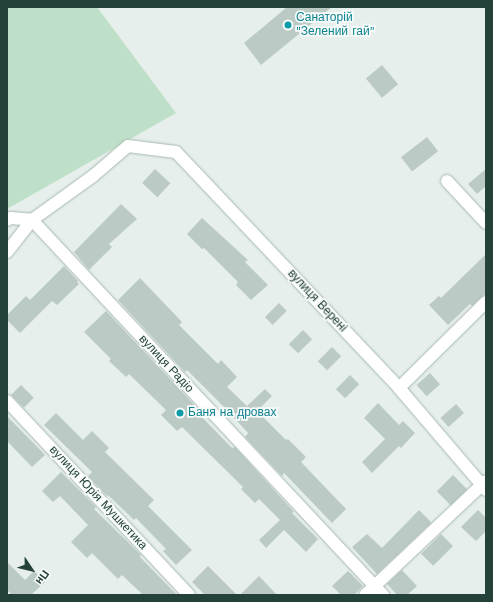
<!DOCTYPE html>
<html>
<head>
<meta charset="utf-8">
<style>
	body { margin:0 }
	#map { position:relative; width:493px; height:602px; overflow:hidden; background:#e6efeb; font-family:"Work Sans",sans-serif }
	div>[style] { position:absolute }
	.green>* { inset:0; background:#bfe0c8 }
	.building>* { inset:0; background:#bbcac4; transform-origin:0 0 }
	.roads { filter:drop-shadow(0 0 1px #a8b8b2) drop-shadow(0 0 1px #a8b8b2) }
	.street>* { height:12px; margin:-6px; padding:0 6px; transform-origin:6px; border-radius:6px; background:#fff }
	.dots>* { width:11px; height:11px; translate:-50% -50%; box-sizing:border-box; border:2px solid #f7fbf9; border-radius:50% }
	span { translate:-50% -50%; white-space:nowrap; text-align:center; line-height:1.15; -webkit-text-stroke:3.5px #f7fbf9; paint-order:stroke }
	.culture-label { font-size:12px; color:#0d838f }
	.left { translate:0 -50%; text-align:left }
	.street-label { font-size:12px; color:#24423a }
	.frame { position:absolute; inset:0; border:8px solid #24423a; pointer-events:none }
	.north { position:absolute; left:12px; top:550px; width:40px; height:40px; -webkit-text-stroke:3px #f7fbf9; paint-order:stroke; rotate:125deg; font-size:11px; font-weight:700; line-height:16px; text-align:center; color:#24423a }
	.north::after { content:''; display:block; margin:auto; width:14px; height:18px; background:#24423a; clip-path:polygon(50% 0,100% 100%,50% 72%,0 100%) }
</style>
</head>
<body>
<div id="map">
	<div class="green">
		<i style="clip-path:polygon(7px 7px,97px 7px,176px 113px,7px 209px)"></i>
	</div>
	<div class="building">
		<i style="clip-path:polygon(287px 7px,332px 7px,261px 65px,244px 43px)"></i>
		<i style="left:382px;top:65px;width:25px;height:21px;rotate:50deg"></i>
		<i style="left:427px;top:137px;width:18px;height:33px;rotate:52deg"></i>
		<i style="left:155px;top:169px;width:21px;height:19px;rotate:43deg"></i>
		<i style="clip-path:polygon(486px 169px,486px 186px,477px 194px,468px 184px)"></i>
		<i style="clip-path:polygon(121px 204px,137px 219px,109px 244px,112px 247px,89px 270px,74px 252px)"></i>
		<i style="clip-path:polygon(202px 218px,248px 260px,245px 262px,268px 285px,251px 300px,236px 285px,238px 282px,204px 248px,202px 249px,187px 234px)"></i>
		<i style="clip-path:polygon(486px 254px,486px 293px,472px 306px,470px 304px,448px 325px,429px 305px,439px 296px,441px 298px)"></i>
		<i style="clip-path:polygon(64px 266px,78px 281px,77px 282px,79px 284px,57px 305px,52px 301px,20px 333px,7px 320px,7px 315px,26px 296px,30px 300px)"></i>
		<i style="clip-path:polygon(140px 278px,182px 322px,179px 325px,218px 364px,221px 360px,237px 377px,227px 387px,247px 406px,265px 389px,272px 396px,257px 411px,286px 440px,288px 439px,306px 457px,301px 462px,346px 509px,332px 523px,284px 473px,282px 476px,245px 437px,248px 433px,227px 410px,187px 370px,185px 372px,118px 300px)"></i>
		<i style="left:279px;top:303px;width:11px;height:20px;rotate:45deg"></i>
		<i style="clip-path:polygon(106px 311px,199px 410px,197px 412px,232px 448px,235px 447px,294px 512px,292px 513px,318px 539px,306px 552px,284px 530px,266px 548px,259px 540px,280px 520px,259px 499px,255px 503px,241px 489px,243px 487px,182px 427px,177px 431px,161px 415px,166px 410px,129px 374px,126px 377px,109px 361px,111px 359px,84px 332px)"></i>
		<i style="left:303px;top:330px;width:13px;height:20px;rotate:45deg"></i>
		<i style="left:332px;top:347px;width:13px;height:20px;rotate:45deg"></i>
		<i style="left:430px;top:373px;width:15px;height:18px;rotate:48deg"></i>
		<i style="left:350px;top:375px;width:13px;height:20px;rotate:45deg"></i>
		<i style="left:21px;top:385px;width:18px;height:14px;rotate:45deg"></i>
		<i style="clip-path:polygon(378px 403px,399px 425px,403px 421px,415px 433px,401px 448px,399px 446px,372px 473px,362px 462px,385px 439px,364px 418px)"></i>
		<i style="left:456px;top:404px;width:12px;height:21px;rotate:48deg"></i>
		<i style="clip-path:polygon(56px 413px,83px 440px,92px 431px,109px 448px,105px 452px,154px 500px,148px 506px,192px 550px,176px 565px,163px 551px,166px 549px,136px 518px,134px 520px,108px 495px,107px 496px,88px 476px,92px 472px,44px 425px)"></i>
		<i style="clip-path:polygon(7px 416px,45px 455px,32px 467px,7px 441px)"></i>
		<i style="clip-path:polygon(61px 472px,96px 507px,94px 509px,141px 555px,140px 557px,177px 595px,143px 595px,122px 575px,118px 579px,92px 553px,87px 558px,71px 542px,88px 525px,60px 496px,53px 502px,42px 491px)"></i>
		<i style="left:453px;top:475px;width:20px;height:23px;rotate:45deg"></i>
		<i style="clip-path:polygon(419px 510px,431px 522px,430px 524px,377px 574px,352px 547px,367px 534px,382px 548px)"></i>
		<i style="clip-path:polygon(478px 510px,486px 518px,486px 531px,476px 541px,461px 527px)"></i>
		<i style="left:441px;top:534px;width:17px;height:28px;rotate:45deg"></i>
		<i style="clip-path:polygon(7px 562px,25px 580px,34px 571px,45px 582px,31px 595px,12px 595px,7px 590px)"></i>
		<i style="clip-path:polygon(208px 566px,237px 595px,205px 595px,192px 582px)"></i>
		<i style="clip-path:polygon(402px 570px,417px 586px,407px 595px,397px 595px,387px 584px)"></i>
		<i style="clip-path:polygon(348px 571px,363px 586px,354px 595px,341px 595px,332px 586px)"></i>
		<i style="clip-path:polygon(259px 576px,277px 595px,240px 595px)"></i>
	</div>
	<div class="roads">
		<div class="street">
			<i style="left:447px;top:181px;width:57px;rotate:47.1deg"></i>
			<i style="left:7px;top:220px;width:4px;rotate:-27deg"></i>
			<i style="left:11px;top:218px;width:21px;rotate:5deg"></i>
			<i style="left:32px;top:220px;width:514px;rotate:46.89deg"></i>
			<i style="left:7px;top:252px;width:41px;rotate:-52deg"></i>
			<i style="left:32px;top:220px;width:75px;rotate:-35.8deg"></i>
			<i style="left:93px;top:176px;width:46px;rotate:-40.6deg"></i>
			<i style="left:128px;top:146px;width:48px;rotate:7.1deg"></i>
			<i style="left:176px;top:152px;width:325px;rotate:46.6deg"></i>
			<i style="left:399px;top:388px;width:134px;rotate:49.5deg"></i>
			<i style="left:399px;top:388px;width:122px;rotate:-44.7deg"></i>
			<i style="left:7px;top:401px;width:266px;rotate:46.8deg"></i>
			<i style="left:365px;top:595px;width:166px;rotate:-43.3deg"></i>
		</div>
	</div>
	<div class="dots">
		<i style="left:288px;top:25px;background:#0f9aa8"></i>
		<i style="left:180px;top:413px;background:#0f9aa8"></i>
	</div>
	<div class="culture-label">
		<span class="left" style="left:296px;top:25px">Санаторій<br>"Зелений гай"</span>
		<span class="left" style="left:188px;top:413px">Баня на дровах</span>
	</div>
	<div class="street-label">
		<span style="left:317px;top:301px;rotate:47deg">вулиця Верені</span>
		<span style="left:166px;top:364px;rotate:47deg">вулиця Радіо</span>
		<span style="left:98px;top:498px;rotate:47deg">вулиця Юрія Мушкетика</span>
	</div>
	<div class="frame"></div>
	<div class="north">Пн</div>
</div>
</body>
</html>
